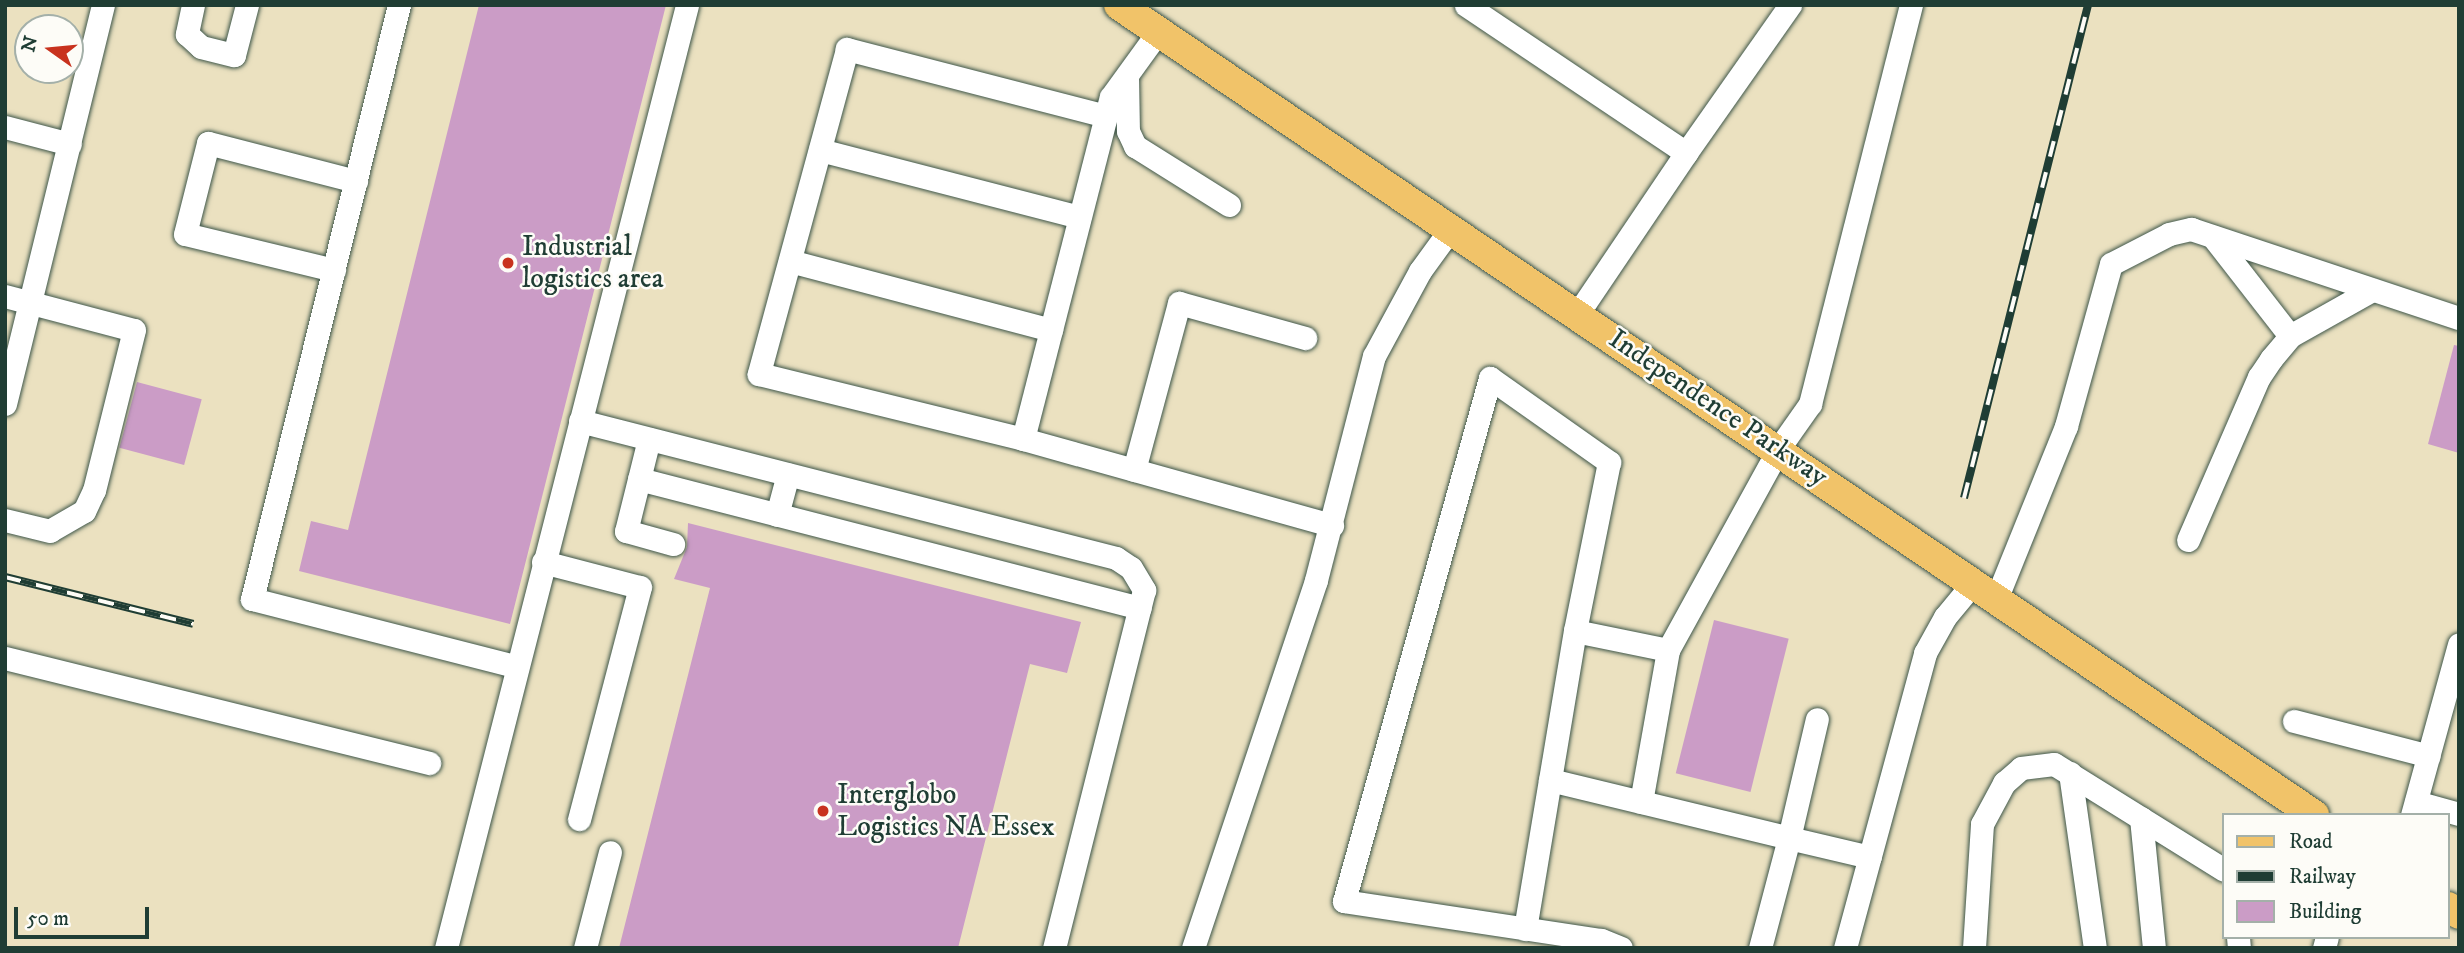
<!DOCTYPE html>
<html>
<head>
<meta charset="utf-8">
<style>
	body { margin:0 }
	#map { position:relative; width:2464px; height:953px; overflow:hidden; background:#ebe1c0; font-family:"IM FELL DW Pica",serif }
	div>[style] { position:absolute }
	.building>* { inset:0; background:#cb9cc6; transform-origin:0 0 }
	.roads { filter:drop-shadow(0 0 2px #3e5649) drop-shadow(0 0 2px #3e5649) }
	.minor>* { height:23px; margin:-11.5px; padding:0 11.5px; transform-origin:11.5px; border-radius:11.5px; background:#fff }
	.major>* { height:30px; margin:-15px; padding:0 15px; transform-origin:15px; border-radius:15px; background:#f1c369 }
	.rail>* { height:8px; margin-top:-4px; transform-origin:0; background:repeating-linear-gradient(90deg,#fdfcf7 0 16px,#1f3d34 0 32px); box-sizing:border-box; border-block:2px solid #1f3d34 }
	.dots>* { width:19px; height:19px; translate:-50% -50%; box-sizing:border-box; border:4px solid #fdfcf7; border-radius:50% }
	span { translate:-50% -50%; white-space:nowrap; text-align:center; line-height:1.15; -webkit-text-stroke:5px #fdfcf7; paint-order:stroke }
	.poi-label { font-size:28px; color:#1f3d34 }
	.left { translate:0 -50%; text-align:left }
	.street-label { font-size:28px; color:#1f3d34 }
	.frame { position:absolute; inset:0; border:7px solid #1f3d34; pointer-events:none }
	.legend { position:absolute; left:2222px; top:813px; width:228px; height:126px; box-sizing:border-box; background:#fdfcf7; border:2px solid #a4b0a9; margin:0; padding:9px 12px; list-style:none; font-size:21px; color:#1f3d34 }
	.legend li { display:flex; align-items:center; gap:14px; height:35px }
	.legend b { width:35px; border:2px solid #a4b0a9 }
	.north { position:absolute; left:14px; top:14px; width:70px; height:70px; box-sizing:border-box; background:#fdfcf7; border:2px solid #a4b0a9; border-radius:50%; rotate:285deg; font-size:19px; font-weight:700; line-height:28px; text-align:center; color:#1f3d34 }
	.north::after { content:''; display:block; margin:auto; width:24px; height:32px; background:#c8321e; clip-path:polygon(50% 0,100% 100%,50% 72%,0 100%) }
	.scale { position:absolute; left:14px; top:907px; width:135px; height:32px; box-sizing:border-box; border:4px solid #1f3d34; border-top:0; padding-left:9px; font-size:21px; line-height:24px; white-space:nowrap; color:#1f3d34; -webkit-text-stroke:5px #fdfcf7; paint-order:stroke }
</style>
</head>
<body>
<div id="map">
	<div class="building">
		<i style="clip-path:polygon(479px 5px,666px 5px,510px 624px,299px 571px,311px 521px,348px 530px)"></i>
		<i style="clip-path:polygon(2454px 345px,2459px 346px,2459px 453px,2428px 444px)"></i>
		<i style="left:137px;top:382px;width:67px;height:68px;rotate:15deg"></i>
		<i style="clip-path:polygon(688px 523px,1081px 622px,1067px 673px,1030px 664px,958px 948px,619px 948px,710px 588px,674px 579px,687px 547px)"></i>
		<i style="left:1714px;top:620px;width:77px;height:158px;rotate:14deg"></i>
	</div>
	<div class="roads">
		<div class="minor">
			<i style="left:193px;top:5px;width:30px;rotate:102deg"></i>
			<i style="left:187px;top:34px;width:19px;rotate:43deg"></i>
			<i style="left:201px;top:47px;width:34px;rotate:14deg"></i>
			<i style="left:234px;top:55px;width:52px;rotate:-75.4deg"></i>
			<i style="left:399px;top:5px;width:612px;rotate:103.9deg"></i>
			<i style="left:252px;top:599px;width:271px;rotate:14.3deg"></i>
			<i style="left:1466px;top:5px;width:265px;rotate:33.9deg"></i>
			<i style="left:1686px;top:153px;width:193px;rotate:124deg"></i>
			<i style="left:1127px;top:76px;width:55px;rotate:89deg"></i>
			<i style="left:1128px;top:131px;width:17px;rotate:65deg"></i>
			<i style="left:1135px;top:146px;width:111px;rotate:32.1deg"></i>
			<i style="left:1106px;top:116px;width:268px;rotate:-165.5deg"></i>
			<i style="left:847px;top:49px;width:337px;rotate:105.2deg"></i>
			<i style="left:759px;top:374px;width:272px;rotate:13.8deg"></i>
			<i style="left:1023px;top:439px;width:321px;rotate:15.6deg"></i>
			<i style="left:5px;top:127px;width:67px;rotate:14.7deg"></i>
			<i style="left:820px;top:150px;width:268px;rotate:14.5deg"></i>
			<i style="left:1686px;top:153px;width:181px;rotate:-54.9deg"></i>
			<i style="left:2213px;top:237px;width:125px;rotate:52.1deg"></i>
			<i style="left:790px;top:261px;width:270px;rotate:14.8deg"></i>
			<i style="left:334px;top:270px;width:153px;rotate:-166.4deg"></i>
			<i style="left:185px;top:234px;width:94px;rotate:-75.8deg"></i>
			<i style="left:208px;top:143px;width:153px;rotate:14.4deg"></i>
			<i style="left:5px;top:296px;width:133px;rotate:14.8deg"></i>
			<i style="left:134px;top:330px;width:165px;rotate:104deg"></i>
			<i style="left:94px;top:490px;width:23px;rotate:115deg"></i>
			<i style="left:84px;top:511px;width:39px;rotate:150deg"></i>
			<i style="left:50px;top:531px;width:46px;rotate:-166.3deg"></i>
			<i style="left:5px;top:404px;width:411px;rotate:-76.2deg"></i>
			<i style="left:580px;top:421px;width:553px;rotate:14.34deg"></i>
			<i style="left:1116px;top:558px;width:18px;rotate:34deg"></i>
			<i style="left:1131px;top:568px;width:26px;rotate:59deg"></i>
			<i style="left:1144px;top:590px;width:369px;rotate:104.1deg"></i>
			<i style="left:649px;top:439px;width:95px;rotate:104deg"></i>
			<i style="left:626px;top:531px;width:49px;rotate:15.5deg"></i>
			<i style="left:1023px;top:439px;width:353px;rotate:-75.6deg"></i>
			<i style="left:1111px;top:97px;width:80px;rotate:-54.1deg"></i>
			<i style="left:1134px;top:470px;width:173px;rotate:-74.9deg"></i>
			<i style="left:1179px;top:303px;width:131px;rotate:15.5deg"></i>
			<i style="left:639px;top:479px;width:517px;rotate:14.44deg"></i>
			<i style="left:777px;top:515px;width:42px;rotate:-75deg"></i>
			<i style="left:2188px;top:540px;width:178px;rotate:-66.5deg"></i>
			<i style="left:2259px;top:377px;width:22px;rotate:-56deg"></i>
			<i style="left:2271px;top:359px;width:30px;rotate:-50deg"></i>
			<i style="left:2290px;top:336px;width:94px;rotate:-29.3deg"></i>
			<i style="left:543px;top:562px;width:100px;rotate:14.5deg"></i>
			<i style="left:640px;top:587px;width:240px;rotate:104.7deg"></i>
			<i style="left:1997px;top:597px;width:184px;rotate:-68deg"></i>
			<i style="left:2066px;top:426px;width:168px;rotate:-74.5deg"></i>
			<i style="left:2111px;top:264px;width:65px;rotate:-27.3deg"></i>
			<i style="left:2169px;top:234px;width:23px;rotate:-13deg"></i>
			<i style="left:2191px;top:229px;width:282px;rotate:18.4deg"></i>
			<i style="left:5px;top:658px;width:437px;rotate:13.9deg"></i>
			<i style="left:2294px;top:721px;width:139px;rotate:14.5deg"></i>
			<i style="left:2070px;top:773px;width:177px;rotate:81.9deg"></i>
			<i style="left:1550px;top:780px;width:246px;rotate:13.6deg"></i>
			<i style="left:1789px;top:838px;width:122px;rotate:-76.8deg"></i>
			<i style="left:1641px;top:802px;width:154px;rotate:-79.9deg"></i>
			<i style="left:2416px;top:802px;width:45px;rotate:15.6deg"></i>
			<i style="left:2412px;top:815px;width:177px;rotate:-74.6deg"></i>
			<i style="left:2141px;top:818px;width:131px;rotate:84.3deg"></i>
			<i style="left:1525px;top:929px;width:302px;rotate:-80.5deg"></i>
			<i style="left:2238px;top:937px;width:11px;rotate:85deg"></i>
			<i style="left:446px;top:948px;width:973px;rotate:-75.66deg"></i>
			<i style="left:585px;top:948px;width:99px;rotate:-75.4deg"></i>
			<i style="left:1193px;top:948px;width:388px;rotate:-71.5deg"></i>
			<i style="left:1316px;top:580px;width:231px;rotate:-75.5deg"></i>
			<i style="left:1374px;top:356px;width:97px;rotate:-61.6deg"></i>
			<i style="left:1420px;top:271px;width:54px;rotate:-54deg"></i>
			<i style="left:1621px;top:948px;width:22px;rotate:-158deg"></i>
			<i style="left:1601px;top:940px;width:260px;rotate:-171.4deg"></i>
			<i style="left:1344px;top:901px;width:543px;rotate:-74.4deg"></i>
			<i style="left:1490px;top:378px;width:146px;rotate:35.2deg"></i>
			<i style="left:1609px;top:462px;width:172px;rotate:101.4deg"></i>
			<i style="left:1575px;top:631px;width:95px;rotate:11.5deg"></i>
			<i style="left:1668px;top:650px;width:230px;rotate:-61.2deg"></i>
			<i style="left:1779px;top:448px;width:54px;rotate:-54.8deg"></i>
			<i style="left:1810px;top:404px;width:412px;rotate:-75.8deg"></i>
			<i style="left:1760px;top:948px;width:114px;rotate:-75.2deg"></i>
			<i style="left:1789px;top:838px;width:83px;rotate:13.2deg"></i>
			<i style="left:1845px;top:948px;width:306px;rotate:-74.8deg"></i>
			<i style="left:1925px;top:653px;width:41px;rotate:-60.9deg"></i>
			<i style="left:1945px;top:617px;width:45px;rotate:-50.4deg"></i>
			<i style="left:1974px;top:948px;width:124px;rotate:-86.3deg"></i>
			<i style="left:1982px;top:824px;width:47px;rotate:-61.8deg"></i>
			<i style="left:2004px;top:783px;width:23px;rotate:-41deg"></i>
			<i style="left:2021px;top:768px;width:33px;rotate:-7deg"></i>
			<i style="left:2054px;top:764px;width:200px;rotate:31.9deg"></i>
			<i style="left:2324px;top:948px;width:11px;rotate:-75deg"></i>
		</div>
		<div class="major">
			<i style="left:1119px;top:5px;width:1444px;rotate:34.13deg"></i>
			<i style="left:2448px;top:907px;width:13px;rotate:32deg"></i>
		</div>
	</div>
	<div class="rail">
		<i style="left:1964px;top:498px;width:508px;rotate:-75.88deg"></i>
		<i style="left:5px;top:577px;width:194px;rotate:14deg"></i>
	</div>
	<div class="dots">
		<i style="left:508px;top:263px;background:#c8321e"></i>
		<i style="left:823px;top:811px;background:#c8321e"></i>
	</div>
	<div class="poi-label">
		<span class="left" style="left:522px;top:263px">Industrial<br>logistics area</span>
		<span class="left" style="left:837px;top:811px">Interglobo<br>Logistics NA Essex</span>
	</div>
	<div class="street-label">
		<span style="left:1718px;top:408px;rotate:34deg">Independence Parkway</span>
	</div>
	<div class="frame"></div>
	<ul class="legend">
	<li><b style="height:9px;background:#f1c369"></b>Road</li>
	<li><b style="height:9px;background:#1f3d34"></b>Railway</li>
	<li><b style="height:19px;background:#cb9cc6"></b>Building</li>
	</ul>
	<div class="north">N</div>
	<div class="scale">50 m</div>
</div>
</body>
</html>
